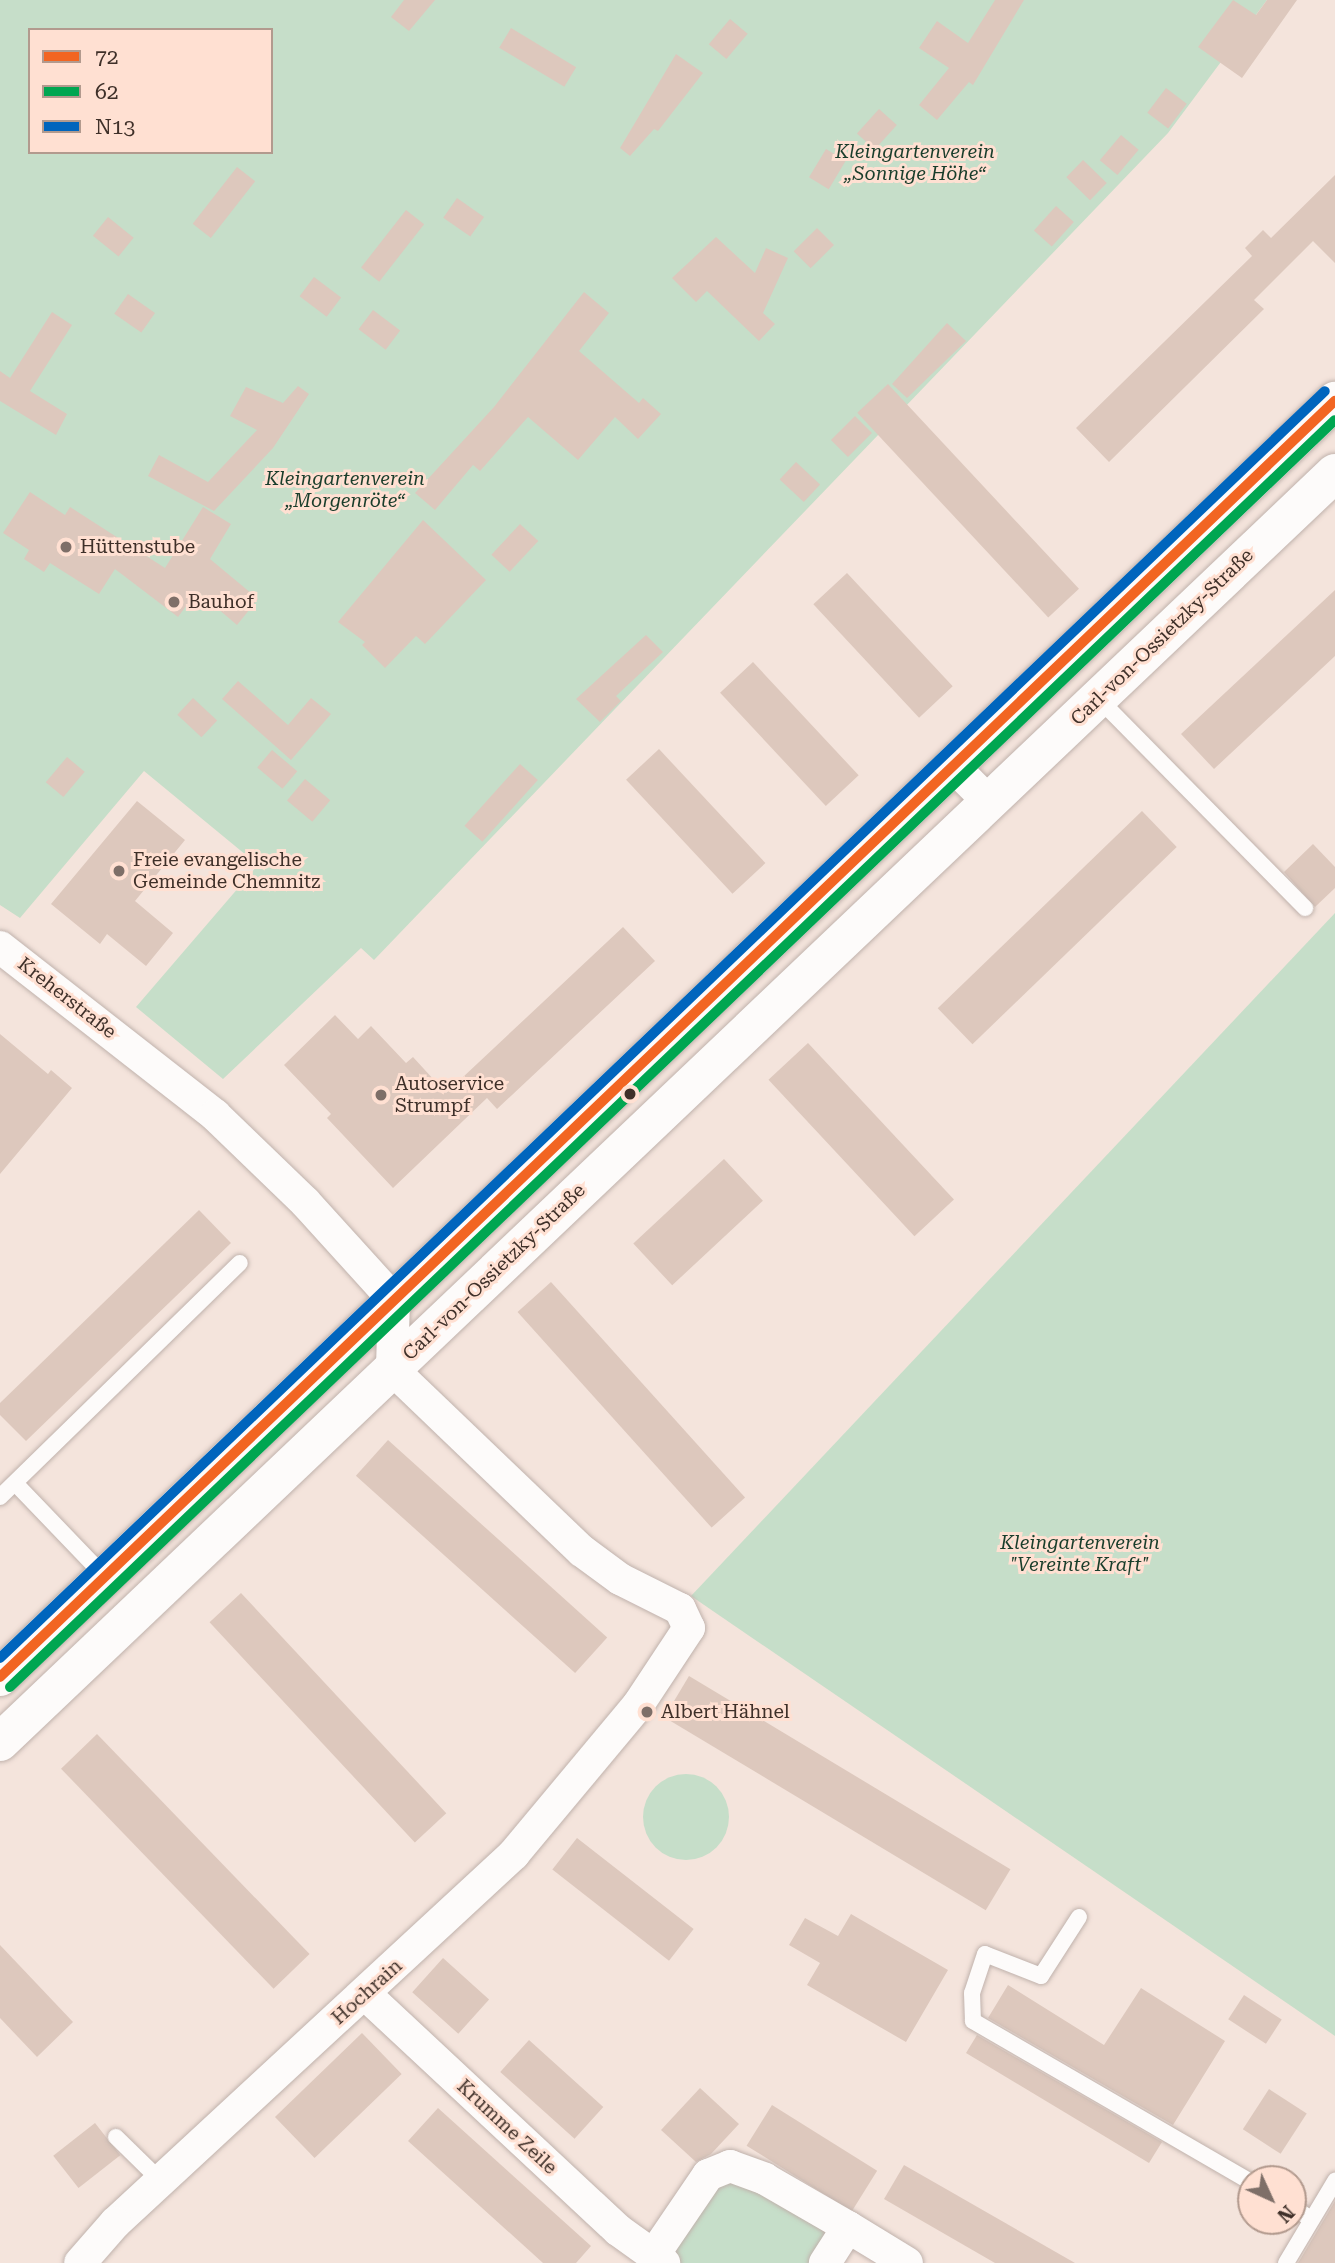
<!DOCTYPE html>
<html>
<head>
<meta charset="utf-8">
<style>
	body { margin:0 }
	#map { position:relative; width:1335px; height:2263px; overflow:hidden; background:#f4e4dc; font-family:"Roboto Serif",serif }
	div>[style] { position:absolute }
	.green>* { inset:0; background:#c6dec9 }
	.round { border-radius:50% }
	.building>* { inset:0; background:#ddc8bd; transform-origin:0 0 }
	.roads { filter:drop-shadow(0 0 2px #c0b2ac) drop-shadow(0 0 2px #c0b2ac) }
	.service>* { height:16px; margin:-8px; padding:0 8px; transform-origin:8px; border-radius:8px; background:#fdfbfa }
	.minor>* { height:32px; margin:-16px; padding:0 16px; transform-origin:16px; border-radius:16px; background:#fdfbfa }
	.tertiary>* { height:38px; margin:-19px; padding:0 19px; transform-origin:19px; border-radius:19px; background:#fdfbfa }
	.bus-1>* { height:10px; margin:-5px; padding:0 5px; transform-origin:5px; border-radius:5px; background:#f26522 }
	.bus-2>* { height:10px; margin:-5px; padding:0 5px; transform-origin:5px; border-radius:5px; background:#00a651 }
	.bus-3>* { height:10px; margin:-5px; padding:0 5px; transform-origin:5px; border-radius:5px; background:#0065bd }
	.dots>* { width:19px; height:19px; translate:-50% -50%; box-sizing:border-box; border:4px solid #ffe0d2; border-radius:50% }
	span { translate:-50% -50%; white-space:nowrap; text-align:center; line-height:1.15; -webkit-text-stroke:6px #ffe0d2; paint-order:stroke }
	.park-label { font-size:19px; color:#193d2b; font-style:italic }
	.poi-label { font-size:19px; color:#3f3029 }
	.left { translate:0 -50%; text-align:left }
	.street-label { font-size:19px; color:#3f3029 }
	.legend { position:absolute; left:28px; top:28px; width:245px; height:126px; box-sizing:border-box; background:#ffe0d2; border:2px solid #b29a8e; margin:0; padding:9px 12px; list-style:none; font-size:21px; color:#3f3029 }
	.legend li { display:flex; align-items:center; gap:14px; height:35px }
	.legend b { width:35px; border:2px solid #b29a8e }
	.north { position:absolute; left:1237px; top:2165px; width:70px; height:70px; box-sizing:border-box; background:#ffe0d2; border:2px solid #b29a8e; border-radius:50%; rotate:135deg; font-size:19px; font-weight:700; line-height:28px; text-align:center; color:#3f3029 }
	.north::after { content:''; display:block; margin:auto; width:24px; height:32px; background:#7e6f68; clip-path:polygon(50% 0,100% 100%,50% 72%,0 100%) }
</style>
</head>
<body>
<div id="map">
	<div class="green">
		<i style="clip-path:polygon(evenodd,0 0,1267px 0,1168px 133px,374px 960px,361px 948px,223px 1079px,136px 1007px,258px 865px,144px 771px,20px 918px,0 905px,0 0,30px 30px,271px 30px,271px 152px,30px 152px,30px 30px)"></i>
		<i style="clip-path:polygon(1335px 913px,1335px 2036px,691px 1596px)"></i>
		<i class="round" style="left:643px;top:1774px;width:86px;height:86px"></i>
		<i style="clip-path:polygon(720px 2172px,830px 2223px,816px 2263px,676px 2263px,668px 2244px)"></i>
	</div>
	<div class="building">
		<i style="clip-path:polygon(404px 0,435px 0,409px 31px,391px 17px)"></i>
		<i style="clip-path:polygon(995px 0,1024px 0,973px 85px,969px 82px,937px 120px,919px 105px,949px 68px,919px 48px,937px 21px,968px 43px)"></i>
		<i style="clip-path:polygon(1233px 0,1256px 15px,1267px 0,1297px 0,1242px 78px,1198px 47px)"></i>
		<i style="left:730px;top:19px;width:23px;height:33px;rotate:40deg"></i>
		<i style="left:511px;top:28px;width:76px;height:23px;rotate:31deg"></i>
		<i style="clip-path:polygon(676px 54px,703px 73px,658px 131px,654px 129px,630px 156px,620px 148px)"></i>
		<i style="left:1166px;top:88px;width:26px;height:31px;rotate:37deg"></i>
		<i style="left:879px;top:109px;width:24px;height:33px;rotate:42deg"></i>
		<i style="left:1121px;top:135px;width:23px;height:33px;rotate:40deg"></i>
		<i style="left:826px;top:149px;width:23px;height:33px;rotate:31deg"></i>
		<i style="left:1083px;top:160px;width:33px;height:24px;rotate:44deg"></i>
		<i style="left:237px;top:167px;width:23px;height:72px;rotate:38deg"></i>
		<i style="clip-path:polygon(1335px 175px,1335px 263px,1313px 241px,1254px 300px,1264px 309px,1109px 462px,1076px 428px,1252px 256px,1245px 248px,1263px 230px,1271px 238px)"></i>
		<i style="left:457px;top:198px;width:33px;height:24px;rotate:35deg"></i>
		<i style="left:1056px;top:206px;width:24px;height:33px;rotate:42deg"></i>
		<i style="left:406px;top:210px;width:23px;height:73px;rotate:38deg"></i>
		<i style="left:108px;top:217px;width:33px;height:24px;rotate:39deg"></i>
		<i style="left:817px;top:228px;width:24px;height:33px;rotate:45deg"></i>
		<i style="clip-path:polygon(716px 237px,755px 273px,766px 248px,788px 258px,763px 313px,775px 324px,759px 341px,707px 291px,696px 302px,672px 278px)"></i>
		<i style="left:314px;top:277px;width:34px;height:24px;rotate:37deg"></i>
		<i style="clip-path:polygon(584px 292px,609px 313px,579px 351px,639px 403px,643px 398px,661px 414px,638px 439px,615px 417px,578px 460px,528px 417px,480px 471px,473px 465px,435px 510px,415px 493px,494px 407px)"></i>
		<i style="left:128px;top:294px;width:33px;height:24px;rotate:35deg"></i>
		<i style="left:373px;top:310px;width:34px;height:24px;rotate:37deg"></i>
		<i style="clip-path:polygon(52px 312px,72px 325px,30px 391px,67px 414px,56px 435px,0 401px,0 371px,10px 378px)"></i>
		<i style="clip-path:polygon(947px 323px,966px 341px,907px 398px,892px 384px)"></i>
		<i style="left:888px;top:384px;width:280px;height:42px;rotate:47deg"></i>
		<i style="clip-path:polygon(298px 386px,309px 394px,273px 448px,214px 511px,148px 476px,159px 455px,208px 482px,257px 430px,230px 416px,246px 387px,283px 403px)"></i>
		<i style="left:855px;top:416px;width:24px;height:34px;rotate:45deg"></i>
		<i style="left:796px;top:462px;width:33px;height:24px;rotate:43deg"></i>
		<i style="clip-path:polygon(30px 492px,65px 515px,70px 507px,165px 568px,203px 507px,231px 524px,210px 559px,258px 599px,237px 625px,197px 591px,178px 617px,115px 569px,99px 594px,50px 563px,44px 572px,24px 559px,29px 550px,3px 533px)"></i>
		<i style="clip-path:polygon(423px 520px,486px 580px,425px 644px,416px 636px,385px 668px,362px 645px,365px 642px,338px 622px)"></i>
		<i style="left:520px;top:524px;width:25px;height:42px;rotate:43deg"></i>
		<i style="left:847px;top:573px;width:155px;height:46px;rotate:47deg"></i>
		<i style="clip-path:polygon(1335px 590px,1335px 656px,1214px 769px,1181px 734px)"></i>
		<i style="clip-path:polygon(646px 635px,663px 652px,616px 696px,621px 701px,600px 722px,576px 699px)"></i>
		<i style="left:753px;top:662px;width:155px;height:45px;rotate:47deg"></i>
		<i style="clip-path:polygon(238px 681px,288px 725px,311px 698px,331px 714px,291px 760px,222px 699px)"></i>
		<i style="left:193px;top:698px;width:33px;height:23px;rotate:43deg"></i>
		<i style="left:659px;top:749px;width:156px;height:45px;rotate:47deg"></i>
		<i style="left:272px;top:750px;width:33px;height:23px;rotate:40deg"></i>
		<i style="left:67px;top:757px;width:23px;height:33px;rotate:40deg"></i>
		<i style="left:520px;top:764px;width:24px;height:83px;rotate:42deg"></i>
		<i style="left:305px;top:779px;width:33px;height:28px;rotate:40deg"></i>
		<i style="clip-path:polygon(137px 801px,185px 840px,135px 901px,173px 933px,146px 966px,107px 934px,100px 944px,51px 904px)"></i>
		<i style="left:1142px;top:811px;width:50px;height:284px;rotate:46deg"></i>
		<i style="clip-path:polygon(1313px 844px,1335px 867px,1335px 888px,1315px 907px,1284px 872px)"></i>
		<i style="clip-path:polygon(623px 927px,655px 961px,497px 1109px,487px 1098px,393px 1188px,327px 1118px,331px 1114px,284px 1065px,335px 1015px,358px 1039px,371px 1026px,406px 1063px,413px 1057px,446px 1093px)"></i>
		<i style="clip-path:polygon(0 1034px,48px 1074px,51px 1070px,72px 1088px,0 1174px)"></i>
		<i style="left:808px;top:1043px;width:214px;height:54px;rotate:47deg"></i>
		<i style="left:724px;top:1159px;width:57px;height:124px;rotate:47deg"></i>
		<i style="clip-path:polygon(199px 1210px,231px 1243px,26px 1441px,0 1415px,0 1403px)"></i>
		<i style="left:551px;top:1282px;width:290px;height:45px;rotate:48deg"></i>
		<i style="left:388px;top:1440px;width:295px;height:48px;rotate:42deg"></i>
		<i style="left:241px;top:1593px;width:301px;height:43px;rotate:47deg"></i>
		<i style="left:689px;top:1676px;width:375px;height:48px;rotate:31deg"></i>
		<i style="left:97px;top:1734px;width:306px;height:50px;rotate:46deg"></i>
		<i style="left:577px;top:1838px;width:148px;height:40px;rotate:38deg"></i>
		<i style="clip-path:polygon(851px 1914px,948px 1970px,906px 2042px,807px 1985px,820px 1963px,789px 1945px,805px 1918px,838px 1936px)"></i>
		<i style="clip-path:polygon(0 1945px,73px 2022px,37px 2057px,0 2018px)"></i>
		<i style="left:443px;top:1958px;width:62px;height:46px;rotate:42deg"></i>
		<i style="clip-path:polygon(1008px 1985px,1104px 2045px,1141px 1988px,1225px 2041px,1173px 2125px,988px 2018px)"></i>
		<i style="left:1244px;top:1995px;width:45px;height:29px;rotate:33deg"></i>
		<i style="left:362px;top:2033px;width:57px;height:121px;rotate:46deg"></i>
		<i style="clip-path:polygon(977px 2035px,1162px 2142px,1149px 2163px,966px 2053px)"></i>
		<i style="left:529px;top:2040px;width:100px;height:43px;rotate:42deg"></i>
		<i style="clip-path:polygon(700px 2088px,739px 2124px,711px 2154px,696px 2162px,661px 2130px)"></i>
		<i style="left:1269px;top:2089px;width:45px;height:48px;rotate:33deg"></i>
		<i style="left:772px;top:2105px;width:124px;height:48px;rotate:32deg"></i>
		<i style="clip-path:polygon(438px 2108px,591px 2246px,576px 2263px,543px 2263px,408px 2141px)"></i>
		<i style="left:95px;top:2123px;width:41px;height:53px;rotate:52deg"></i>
		<i style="clip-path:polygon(904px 2165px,946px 2189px,1075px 2263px,995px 2263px,884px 2199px)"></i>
		<i style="clip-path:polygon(1335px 2201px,1335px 2263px,1298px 2263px,1301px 2258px)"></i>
	</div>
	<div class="roads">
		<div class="service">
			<i style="left:1098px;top:698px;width:295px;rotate:45.4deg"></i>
			<i style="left:15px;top:1483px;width:130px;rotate:46.2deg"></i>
			<i style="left:0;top:1497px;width:335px;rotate:-44.3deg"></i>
			<i style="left:1079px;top:1917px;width:70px;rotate:122.8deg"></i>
			<i style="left:1041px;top:1976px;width:60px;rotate:-158.6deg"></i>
			<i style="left:985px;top:1954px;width:41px;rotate:108.4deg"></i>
			<i style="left:972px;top:1993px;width:28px;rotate:88deg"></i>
			<i style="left:973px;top:2021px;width:321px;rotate:30.1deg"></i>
			<i style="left:116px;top:2137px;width:63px;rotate:44.4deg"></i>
			<i style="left:1293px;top:2207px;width:22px;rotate:34deg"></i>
			<i style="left:1286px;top:2263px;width:96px;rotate:-59.1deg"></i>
		</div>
		<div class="minor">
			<i style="left:953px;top:766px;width:51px;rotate:45deg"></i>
			<i style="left:0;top:947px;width:273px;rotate:38deg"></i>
			<i style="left:215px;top:1115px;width:125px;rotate:44deg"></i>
			<i style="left:305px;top:1202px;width:132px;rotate:47.8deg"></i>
			<i style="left:394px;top:1300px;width:69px;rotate:91.7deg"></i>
			<i style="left:392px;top:1369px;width:263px;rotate:43.8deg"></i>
			<i style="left:582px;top:1551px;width:47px;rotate:36.4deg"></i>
			<i style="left:620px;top:1579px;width:67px;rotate:26.6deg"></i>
			<i style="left:680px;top:1609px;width:21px;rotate:65deg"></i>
			<i style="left:689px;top:1628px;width:92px;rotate:123.5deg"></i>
			<i style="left:638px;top:1705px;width:194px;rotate:129.8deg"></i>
			<i style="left:514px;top:1854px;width:543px;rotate:137.24deg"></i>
			<i style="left:115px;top:2223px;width:53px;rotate:131.2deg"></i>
			<i style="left:365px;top:1994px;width:346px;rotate:43deg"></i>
			<i style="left:618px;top:2230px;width:57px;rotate:35.7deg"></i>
			<i style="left:848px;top:2227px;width:69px;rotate:31.4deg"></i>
			<i style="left:653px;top:2256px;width:98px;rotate:-55.8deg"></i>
			<i style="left:708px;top:2175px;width:24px;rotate:-22deg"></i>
			<i style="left:730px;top:2166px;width:37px;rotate:20deg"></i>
			<i style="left:765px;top:2179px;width:96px;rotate:30deg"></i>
			<i style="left:848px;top:2227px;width:43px;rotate:122.6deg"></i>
		</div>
		<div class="tertiary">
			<i style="left:0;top:1677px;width:1847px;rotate:-43.71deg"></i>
			<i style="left:0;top:1742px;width:1842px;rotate:-43.55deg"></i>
		</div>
	</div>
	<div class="bus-1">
		<i style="left:0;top:1677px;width:1847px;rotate:-43.71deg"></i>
	</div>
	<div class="bus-2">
		<i style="left:10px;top:1687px;width:1833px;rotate:-43.72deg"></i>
	</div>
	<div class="bus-3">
		<i style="left:0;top:1658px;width:1833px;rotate:-43.72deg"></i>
	</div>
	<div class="dots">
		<i style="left:66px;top:547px;background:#7e6f68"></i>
		<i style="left:174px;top:602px;background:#7e6f68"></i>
		<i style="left:119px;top:871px;background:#7e6f68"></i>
		<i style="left:630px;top:1094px;background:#3f3029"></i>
		<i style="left:381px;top:1095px;background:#7e6f68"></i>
		<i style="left:647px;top:1712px;background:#7e6f68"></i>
	</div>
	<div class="park-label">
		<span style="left:915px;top:163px">Kleingartenverein<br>„Sonnige Höhe“</span>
		<span style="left:345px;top:490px">Kleingartenverein<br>„Morgenröte“</span>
		<span style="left:1080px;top:1554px">Kleingartenverein<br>"Vereinte Kraft"</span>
	</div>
	<div class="poi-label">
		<span class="left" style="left:80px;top:547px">Hüttenstube</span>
		<span class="left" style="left:188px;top:602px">Bauhof</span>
		<span class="left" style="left:133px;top:871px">Freie evangelische<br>Gemeinde Chemnitz</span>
		<span class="left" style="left:395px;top:1095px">Autoservice<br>Strumpf</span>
		<span class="left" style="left:661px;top:1712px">Albert Hähnel</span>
	</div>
	<div class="street-label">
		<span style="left:1162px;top:637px;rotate:-44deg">Carl-von-Ossietzky-Straße</span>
		<span style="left:67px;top:998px;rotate:38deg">Kreherstraße</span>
		<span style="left:494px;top:1272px;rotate:-44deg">Carl-von-Ossietzky-Straße</span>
		<span style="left:367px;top:1992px;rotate:-42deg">Hochrain</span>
		<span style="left:507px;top:2127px;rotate:43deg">Krumme Zeile</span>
	</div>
	<ul class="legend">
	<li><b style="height:9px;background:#f26522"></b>72</li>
	<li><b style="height:9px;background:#00a651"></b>62</li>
	<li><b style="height:9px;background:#0065bd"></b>N13</li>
	</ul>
	<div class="north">N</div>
</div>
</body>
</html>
